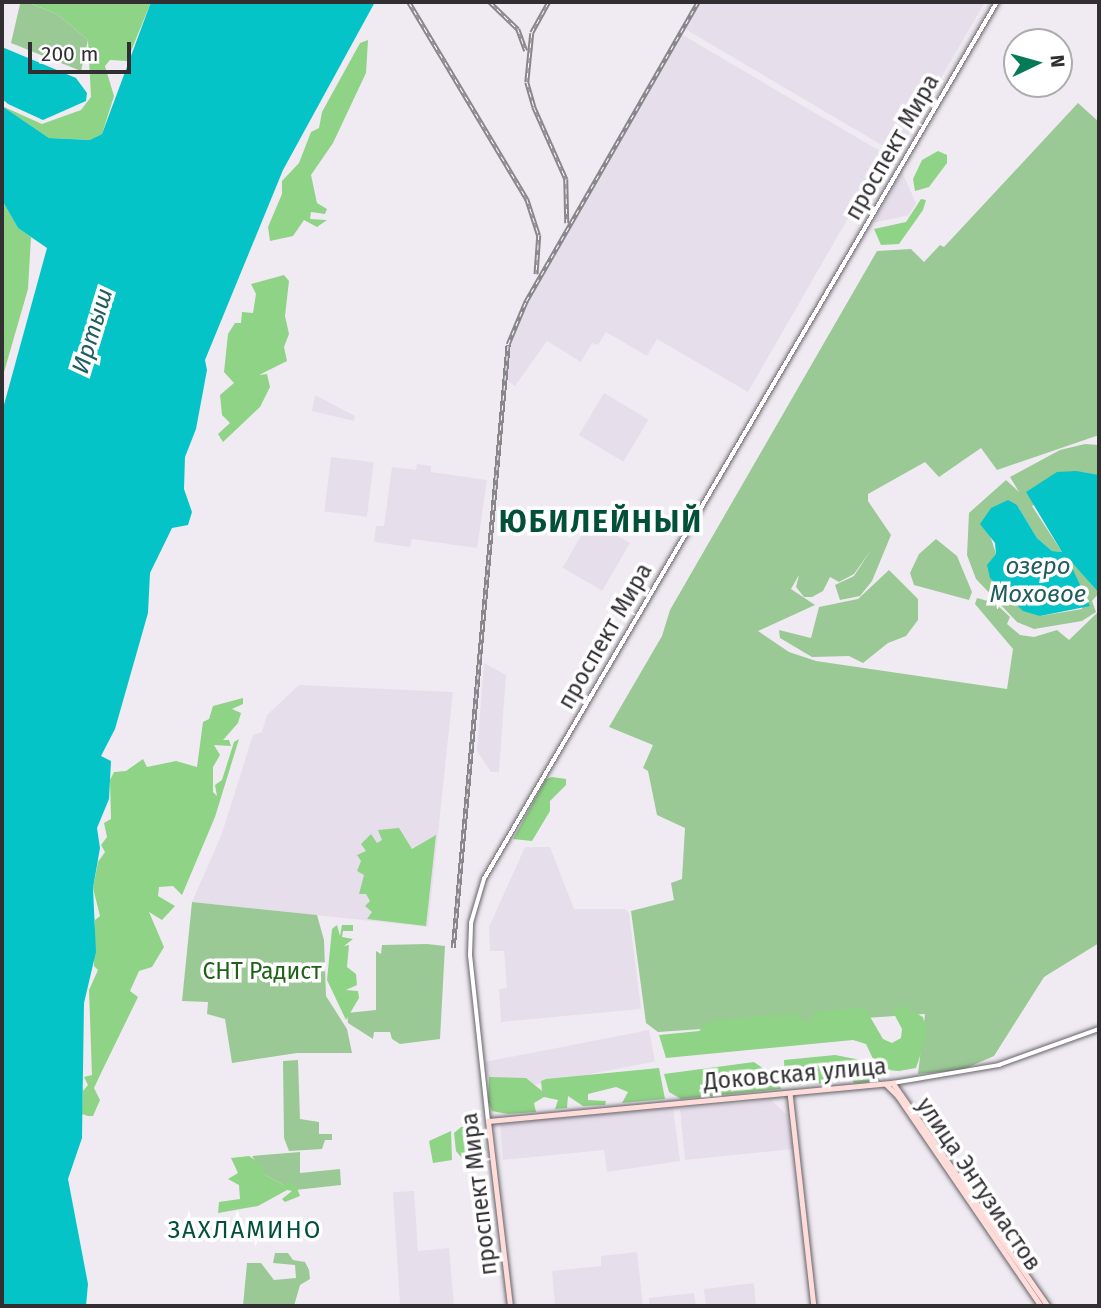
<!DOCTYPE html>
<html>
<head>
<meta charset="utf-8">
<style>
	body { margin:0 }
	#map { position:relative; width:1101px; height:1308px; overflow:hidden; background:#f0ebf2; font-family:"Fira Sans",sans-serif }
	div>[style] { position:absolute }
	.built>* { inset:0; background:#e7deec; transform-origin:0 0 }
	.green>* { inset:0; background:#9bc995 }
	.forest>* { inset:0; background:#8fd386 }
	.water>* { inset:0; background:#05c4c7 }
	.roads { filter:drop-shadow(0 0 2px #646167) drop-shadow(0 0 2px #646167) }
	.tertiary>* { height:3.5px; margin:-1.75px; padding:0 1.75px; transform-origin:1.75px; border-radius:1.75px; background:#fff }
	.secondary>* { height:4.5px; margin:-2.25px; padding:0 2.25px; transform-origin:2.25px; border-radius:2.25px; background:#fedcda }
	.rail>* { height:4.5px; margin-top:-2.25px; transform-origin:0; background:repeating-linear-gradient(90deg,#fff 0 5px,#8a878c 0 10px); box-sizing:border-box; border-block:2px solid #8a878c }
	span { translate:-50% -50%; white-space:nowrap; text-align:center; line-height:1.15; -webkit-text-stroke:7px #fff; paint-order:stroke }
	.street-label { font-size:23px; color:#312f32 }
	.park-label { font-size:23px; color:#1f6118 }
	.water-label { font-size:24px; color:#1f5d5f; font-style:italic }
	.neighbourhood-label { font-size:24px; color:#035038; letter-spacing:2px }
	.district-label { font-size:30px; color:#035038; font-weight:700; letter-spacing:2px }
	.frame { position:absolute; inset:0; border:4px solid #312f32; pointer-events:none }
	.north { position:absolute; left:1003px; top:28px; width:70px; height:70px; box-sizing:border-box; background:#fff; border:2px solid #adacad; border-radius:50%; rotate:85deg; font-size:19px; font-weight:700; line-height:28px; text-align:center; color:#312f32 }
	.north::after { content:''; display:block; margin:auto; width:24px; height:32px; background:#047a56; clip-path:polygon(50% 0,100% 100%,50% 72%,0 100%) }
	.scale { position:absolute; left:28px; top:42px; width:103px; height:32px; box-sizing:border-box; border:4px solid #312f32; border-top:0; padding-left:9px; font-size:21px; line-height:24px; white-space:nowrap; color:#312f32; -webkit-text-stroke:5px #fff; paint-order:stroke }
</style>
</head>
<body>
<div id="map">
	<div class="built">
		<i style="clip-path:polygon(701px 2px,985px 2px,897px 154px,685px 29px)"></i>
		<i style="clip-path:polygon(681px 34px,885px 154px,748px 392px,657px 339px,647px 356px,606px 332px,598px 345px,592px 343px,581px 362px,547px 341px,515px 386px,505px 379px,509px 344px,518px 317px)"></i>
		<i style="clip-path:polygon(902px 172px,916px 203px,909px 215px,873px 223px)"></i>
		<i style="left:604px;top:393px;width:52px;height:49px;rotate:31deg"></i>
		<i style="clip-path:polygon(315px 395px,355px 416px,354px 421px,312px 411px)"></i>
		<i style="left:331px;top:457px;width:43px;height:55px;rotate:7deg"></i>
		<i style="clip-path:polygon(417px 464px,431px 466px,431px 472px,487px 480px,477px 548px,412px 539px,410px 547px,374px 542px,376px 526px,384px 526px,392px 467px,416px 470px)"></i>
		<i style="left:590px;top:520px;width:46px;height:55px;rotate:30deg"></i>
		<i style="clip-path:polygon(484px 663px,506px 675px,499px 772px,491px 772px,477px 751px)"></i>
		<i style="clip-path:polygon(299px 685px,453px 692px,428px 927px,192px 902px,221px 836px,253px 735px,262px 732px,267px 715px)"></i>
		<i style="clip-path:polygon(525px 847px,550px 847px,574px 909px,625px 909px,629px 913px,641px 1009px,501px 1022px,499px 989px,507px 988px,504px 951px,490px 951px,489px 927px)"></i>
		<i style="left:649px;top:1030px;width:32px;height:167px;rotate:79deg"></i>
		<i style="clip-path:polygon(771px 1100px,787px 1115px,793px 1149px,685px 1160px,680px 1109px)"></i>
		<i style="clip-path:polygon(673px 1108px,680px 1161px,607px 1172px,604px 1150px,503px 1160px,500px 1123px)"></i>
		<i style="clip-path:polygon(414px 1191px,418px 1251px,449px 1248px,454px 1305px,400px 1306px,393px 1192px)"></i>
		<i style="clip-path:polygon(637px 1252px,643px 1306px,555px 1306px,552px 1271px,601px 1266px,601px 1256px)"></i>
		<i style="clip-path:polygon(754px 1283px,756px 1306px,706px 1306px,704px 1289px)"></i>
		<i style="clip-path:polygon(694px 1293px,696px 1306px,649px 1306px,649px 1298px)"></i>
	</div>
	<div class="green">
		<i style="clip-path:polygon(26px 2px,57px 14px,88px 40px,81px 71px,11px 43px,20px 4px)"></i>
		<i style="clip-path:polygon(1078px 103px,1099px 122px,1099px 435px,997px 470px,981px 448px,939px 477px,925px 462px,868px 494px,868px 501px,891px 535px,872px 581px,860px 596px,840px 600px,835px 585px,854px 576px,871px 550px,854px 574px,839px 582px,830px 577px,823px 591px,812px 597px,804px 597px,796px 587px,799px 575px,791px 589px,815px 605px,758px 631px,789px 652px,816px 661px,1007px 689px,1013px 649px,975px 604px,977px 598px,995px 603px,1010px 617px,1007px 624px,1020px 635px,1034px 637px,1057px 630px,1069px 640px,1098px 612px,1099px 600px,1099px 943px,1044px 977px,994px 1056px,962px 1070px,918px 1074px,925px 1014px,658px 1032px,646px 1023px,631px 911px,674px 900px,671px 883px,682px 879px,685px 828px,657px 815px,648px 771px,643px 768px,653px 745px,609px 727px,662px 636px,670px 610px,877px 251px,911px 249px,924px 262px,940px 245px,944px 247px)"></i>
		<i style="clip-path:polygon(1085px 444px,1099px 445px,1099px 475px,1032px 506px,1062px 552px,1052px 551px,1037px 538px,1017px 505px,989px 532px,996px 554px,1040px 616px,1082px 609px,1084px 591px,1070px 570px,1066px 555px,1099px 593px,1092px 601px,1096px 612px,1082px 621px,1034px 629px,1017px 622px,976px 579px,967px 555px,969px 513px,1006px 480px,1019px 492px,1010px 477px,1060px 450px)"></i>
		<i style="clip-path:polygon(936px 539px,957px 556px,972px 592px,969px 600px,914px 585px,910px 573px,919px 554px)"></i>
		<i style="clip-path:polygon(889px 570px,918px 599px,918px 620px,906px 636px,888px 643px,863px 663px,849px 656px,812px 657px,780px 638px,779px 630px,811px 638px,819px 607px,858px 599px)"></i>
		<i style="clip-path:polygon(192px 902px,317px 915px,324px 940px,326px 996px,347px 1029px,352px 1053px,297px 1053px,232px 1063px,225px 1019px,207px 1014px,208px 1002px,182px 1001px)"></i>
		<i style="clip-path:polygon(427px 944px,445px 946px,440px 1039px,400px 1044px,392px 1039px,390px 1032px,374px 1032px,373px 1039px,348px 1023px,347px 1013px,376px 1010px,376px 951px,381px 954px,382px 945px)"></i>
		<i style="clip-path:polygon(298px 1060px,300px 1119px,319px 1122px,319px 1134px,332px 1134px,332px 1140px,325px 1140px,322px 1149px,289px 1151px,284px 1138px,283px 1061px)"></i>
		<i style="clip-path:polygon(300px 1152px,300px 1173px,340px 1169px,341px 1185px,295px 1190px,296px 1185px,283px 1185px,264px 1174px,252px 1156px)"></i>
		<i style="clip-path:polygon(275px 1253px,288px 1253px,293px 1260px,305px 1262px,309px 1270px,310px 1279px,300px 1285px,294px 1306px,243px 1306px,247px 1263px,261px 1263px,274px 1280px,296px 1278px,295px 1265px,273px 1263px)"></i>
	</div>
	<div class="forest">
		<i style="clip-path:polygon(26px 2px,151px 2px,127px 61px,110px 60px,105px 66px,114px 96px,102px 134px,91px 140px,49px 138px,2px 106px,42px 124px,81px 110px,91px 97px,88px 40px,57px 14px)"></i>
		<i style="clip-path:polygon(368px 40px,366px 73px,333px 143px,311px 175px,317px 203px,327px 209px,325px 214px,311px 212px,310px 219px,327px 220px,317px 227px,304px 220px,293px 236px,270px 241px,268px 227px,282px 194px,282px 181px,299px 163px,311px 132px,319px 128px,322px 112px,360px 43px)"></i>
		<i style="clip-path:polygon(938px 151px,947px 155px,947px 163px,929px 187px,915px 191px,913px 179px,922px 160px)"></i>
		<i style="clip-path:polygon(921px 199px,926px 200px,923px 210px,899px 244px,881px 245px,874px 229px,906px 222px)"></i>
		<i style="clip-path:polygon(2px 200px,18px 228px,31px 237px,28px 289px,2px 379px)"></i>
		<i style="clip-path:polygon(284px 275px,289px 281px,285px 316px,289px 334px,284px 347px,287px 361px,259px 375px,267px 374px,270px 387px,260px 407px,223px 442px,218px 434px,230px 423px,222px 415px,220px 395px,234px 383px,224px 372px,228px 334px,235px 323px,241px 323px,242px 312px,253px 313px,256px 294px,251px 284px)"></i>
		<i style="clip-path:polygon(243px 698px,243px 704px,232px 709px,241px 713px,238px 723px,223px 740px,229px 740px,231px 746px,214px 745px,220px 755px,213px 767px,213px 792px,217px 796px,215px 785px,222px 780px,234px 742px,239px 739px,215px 817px,182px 895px,173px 886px,159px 887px,158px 896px,175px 906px,162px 920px,149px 912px,164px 947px,152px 967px,139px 971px,130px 991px,138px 997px,102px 1071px,94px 1088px,100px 1100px,93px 1116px,88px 1116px,82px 1114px,83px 1091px,88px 1085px,84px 1077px,92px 1075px,89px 990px,98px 970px,94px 966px,95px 920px,100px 916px,93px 888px,98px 862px,105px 852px,101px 845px,107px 837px,104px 823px,111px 819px,110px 780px,114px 772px,126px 771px,143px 759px,147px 767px,176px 761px,197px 767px,203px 722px,209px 719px,213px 706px)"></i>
		<i style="clip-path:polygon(552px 777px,566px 779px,566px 785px,550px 801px,550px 811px,532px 841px,513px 839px,546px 779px)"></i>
		<i style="clip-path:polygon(399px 828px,412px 849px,436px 835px,426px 926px,367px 919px,372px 912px,365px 906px,370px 901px,366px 894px,359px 894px,364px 875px,357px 871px,361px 861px,357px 855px,366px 851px,361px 844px,371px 834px,377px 843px,382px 840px,378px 830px)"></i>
		<i style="clip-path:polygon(337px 925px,340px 936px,342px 925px,353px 925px,353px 931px,343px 931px,342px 937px,353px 939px,344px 946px,349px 945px,347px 967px,356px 974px,357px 985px,346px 990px,358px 991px,359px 998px,346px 1020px,327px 980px,332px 929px)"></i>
		<i style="clip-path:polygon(902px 1006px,923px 1017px,927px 1035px,916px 1068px,899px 1071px,887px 1070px,874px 1061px,866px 1044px,853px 1040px,666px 1058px,659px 1035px,699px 1031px,709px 1021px,797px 1013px,802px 1021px,812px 1020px,815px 1012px,865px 1008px,883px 1039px,892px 1043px,901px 1038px,902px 1029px,892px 1010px)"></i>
		<i style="clip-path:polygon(835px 1055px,861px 1060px,867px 1072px,877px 1075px,880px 1081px,854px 1083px,849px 1073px,834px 1075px,833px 1083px,785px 1086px,784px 1060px)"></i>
		<i style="clip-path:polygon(754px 1062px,770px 1073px,772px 1082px,779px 1081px,781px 1089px,681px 1099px,669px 1092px,664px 1074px)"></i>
		<i style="clip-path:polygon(659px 1068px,665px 1099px,622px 1103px,628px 1092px,616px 1087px,588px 1094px,588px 1100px,606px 1101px,605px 1105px,583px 1106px,568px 1096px,567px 1108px,555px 1109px,558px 1100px,544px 1097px,534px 1103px,536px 1112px,508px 1114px,492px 1111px,488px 1102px,489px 1077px,526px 1078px,542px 1091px,541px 1081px,546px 1079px)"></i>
		<i style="clip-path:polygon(461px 1127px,481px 1127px,486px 1151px,471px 1149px,466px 1163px,456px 1151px,454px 1133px)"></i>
		<i style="clip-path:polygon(451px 1131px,452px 1160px,433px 1163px,429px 1141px)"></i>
		<i style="clip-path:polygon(249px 1156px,262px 1165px,264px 1174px,283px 1185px,290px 1182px,296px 1185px,300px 1196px,285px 1202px,282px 1199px,292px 1191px,287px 1190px,258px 1206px,218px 1213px,219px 1202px,240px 1199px,239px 1185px,228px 1179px,238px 1173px,231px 1158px)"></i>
	</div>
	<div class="water">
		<i style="clip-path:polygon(151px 2px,375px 2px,283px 170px,205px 360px,207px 370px,196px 429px,185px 457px,184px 489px,192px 512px,188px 525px,172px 528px,150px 573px,148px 613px,115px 729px,101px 756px,111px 761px,109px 799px,97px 828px,100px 848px,93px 888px,96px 952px,84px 1003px,82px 1138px,68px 1179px,88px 1284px,86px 1306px,2px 1306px,2px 412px,47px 248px,18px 228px,2px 200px,2px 106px,49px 138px,90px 140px,102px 134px)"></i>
		<i style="clip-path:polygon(2px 47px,76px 78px,87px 93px,86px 101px,43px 120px,8px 104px,2px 99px)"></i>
		<i style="clip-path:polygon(1076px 471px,1099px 475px,1099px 593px,1067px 557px,1090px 606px,1040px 616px,1023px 611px,990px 578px,987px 565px,996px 554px,995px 543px,980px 524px,991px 508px,1008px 500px,1017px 505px,1037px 538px,1052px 551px,1062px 552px,1026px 492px,1057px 472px)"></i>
	</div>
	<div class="roads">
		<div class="tertiary">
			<i style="left:893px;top:1083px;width:108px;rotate:-9.6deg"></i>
			<i style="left:999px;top:1065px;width:106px;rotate:-19.8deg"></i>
			<i style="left:488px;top:1121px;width:167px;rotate:-96.2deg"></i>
			<i style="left:470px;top:955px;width:32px;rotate:-88deg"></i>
			<i style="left:471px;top:923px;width:46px;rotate:-73.5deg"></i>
			<i style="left:484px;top:879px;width:1016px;rotate:-59.67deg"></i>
		</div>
		<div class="secondary">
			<i style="left:886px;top:1084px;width:17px;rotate:45deg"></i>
			<i style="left:898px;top:1096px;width:254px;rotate:55.7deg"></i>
			<i style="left:790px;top:1093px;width:214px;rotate:83.6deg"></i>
			<i style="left:510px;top:1306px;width:186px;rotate:-96.8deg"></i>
			<i style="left:488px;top:1121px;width:407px;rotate:-5.4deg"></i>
			<i style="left:893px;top:1083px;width:272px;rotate:55.2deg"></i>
		</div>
	</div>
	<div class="rail">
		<i style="left:409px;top:2px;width:230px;rotate:59.1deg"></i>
		<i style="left:527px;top:199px;width:38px;rotate:72deg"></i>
		<i style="left:539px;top:235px;width:39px;rotate:94deg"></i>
		<i style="left:490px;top:2px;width:39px;rotate:44deg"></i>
		<i style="left:518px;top:29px;width:23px;rotate:70deg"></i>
		<i style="left:549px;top:2px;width:35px;rotate:119deg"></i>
		<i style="left:532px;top:33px;width:49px;rotate:95.8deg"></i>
		<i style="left:527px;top:82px;width:26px;rotate:74deg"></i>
		<i style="left:534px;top:107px;width:79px;rotate:66deg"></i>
		<i style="left:566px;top:179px;width:44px;rotate:88.7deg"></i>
		<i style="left:453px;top:948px;width:606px;rotate:-84.8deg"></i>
		<i style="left:508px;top:344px;width:47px;rotate:-67.3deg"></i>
		<i style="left:526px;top:301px;width:345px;rotate:-60.1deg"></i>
	</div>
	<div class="street-label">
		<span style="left:892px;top:147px;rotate:-60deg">проспект Мира</span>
		<span style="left:605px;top:636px;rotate:-60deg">проспект Мира</span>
		<span style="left:795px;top:1074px;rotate:-5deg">Доковская улица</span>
		<span style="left:979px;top:1184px;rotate:56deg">улица Энтузиастов</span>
		<span style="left:479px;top:1194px;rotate:-97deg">проспект Мира</span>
	</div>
	<div class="park-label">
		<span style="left:262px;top:971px">СНТ Радист</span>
	</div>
	<div class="water-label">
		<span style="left:93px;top:331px;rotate:-73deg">Иртыш</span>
		<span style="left:1038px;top:581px">озеро<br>Моховое</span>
	</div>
	<div class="neighbourhood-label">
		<span style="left:245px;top:1231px">ЗАХЛАМИНО</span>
	</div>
	<div class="district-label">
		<span style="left:601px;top:522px">ЮБИЛЕЙНЫЙ</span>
	</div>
	<div class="frame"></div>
	<div class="north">N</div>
	<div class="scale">200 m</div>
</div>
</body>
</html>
